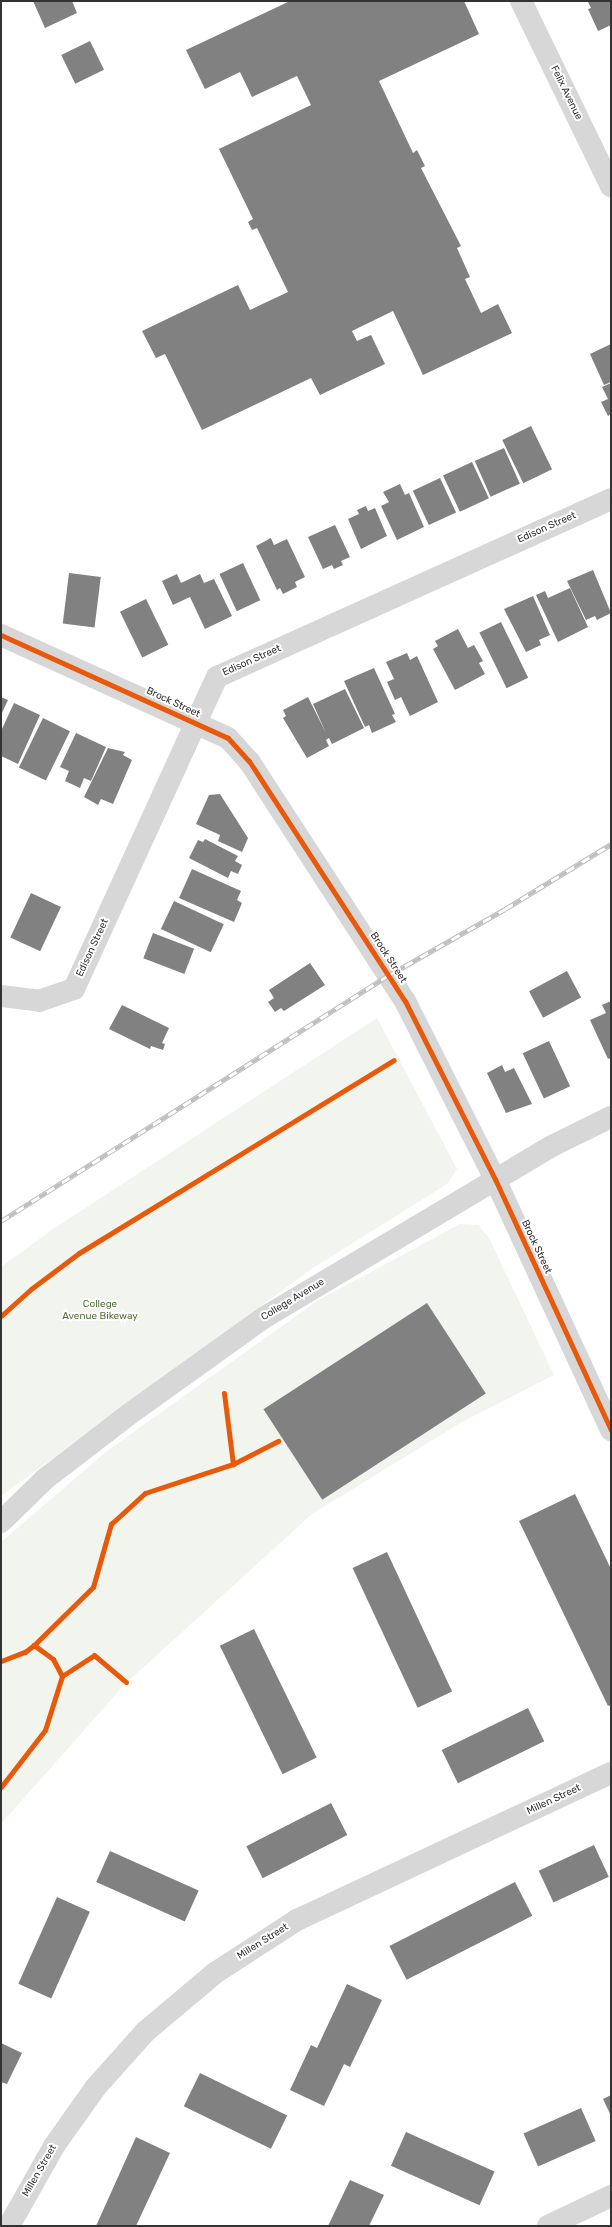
<!DOCTYPE html>
<html>
<head>
<meta charset="utf-8">
<style>
	body { margin:0 }
	#map { position:relative; width:612px; height:2227px; overflow:hidden; background:#fff; font-family:Rubik,sans-serif }
	div>[style] { position:absolute }
	.green>* { inset:0; background:#f1f5ed }
	.building>* { inset:0; background:#818181; transform-origin:0 0 }
	.minor>* { height:22px; margin:-11px; padding:0 11px; transform-origin:11px; border-radius:11px; background:#d7d7d7 }
	.tertiary>* { height:22px; margin:-11px; padding:0 11px; transform-origin:11px; border-radius:11px; background:#d7d7d7 }
	.rail>* { height:4.5px; margin-top:-2.25px; transform-origin:0; background:repeating-linear-gradient(90deg,#fff 0 9px,#bebebe 0 18px); box-sizing:border-box; border-block:1px solid #bebebe }
	.cycleway>* { height:5px; margin:-2.5px; padding:0 2.5px; transform-origin:2.5px; border-radius:2.5px; background:#e8590c }
	span { translate:-50% -50%; white-space:nowrap; text-align:center; line-height:1.15; -webkit-text-stroke:4px #fff; paint-order:stroke }
	.street-label { font-size:10px; color:#333 }
	.park-label { font-size:10px; color:#56703f }
	.frame { position:absolute; inset:0; border:2px solid #333; pointer-events:none }
</style>
</head>
<body>
<div id="map">
	<div class="green">
		<i style="clip-path:polygon(377px 1018px,457px 1169px,447px 1184px,313px 1268px,1px 1496px,1px 1267px,53px 1229px)"></i>
		<i style="clip-path:polygon(460px 1224px,478px 1225px,489px 1238px,554px 1375px,462px 1422px,312px 1514px,125px 1684px,1px 1824px,1px 1542px,107px 1451px,317px 1301px)"></i>
	</div>
	<div class="building">
		<i style="clip-path:polygon(33px 1px,72px 1px,77px 13px,45px 28px)"></i>
		<i style="clip-path:polygon(290px 1px,464px 1px,479px 34px,379px 81px,413px 153px,417px 150px,425px 166px,421px 168px,461px 246px,457px 248px,470px 277px,465px 279px,481px 313px,498px 304px,512px 333px,423px 375px,393px 311px,352px 331px,357px 341px,371px 335px,385px 364px,320px 395px,311px 378px,202px 430px,165px 354px,156px 358px,142px 331px,238px 285px,250px 310px,288px 292px,257px 228px,252px 230px,248px 222px,253px 219px,219px 149px,311px 105px,297px 76px,252px 97px,240px 72px,205px 89px,186px 50px)"></i>
		<i style="clip-path:polygon(591px 1px,611px 1px,611px 25px,598px 31px,588px 9px,591px 8px,588px 2px)"></i>
		<i style="left:90px;top:41px;width:32px;height:32px;rotate:64deg"></i>
		<i style="clip-path:polygon(611px 344px,611px 382px,604px 385px,590px 354px)"></i>
		<i style="clip-path:polygon(611px 383px,611px 414px,608px 416px,601px 402px,608px 399px,602px 387px)"></i>
		<i style="left:531px;top:426px;width:48px;height:32px;rotate:64deg"></i>
		<i style="left:504px;top:448px;width:39px;height:32px;rotate:66deg"></i>
		<i style="left:472px;top:462px;width:40px;height:32px;rotate:65deg"></i>
		<i style="left:440px;top:478px;width:38px;height:30px;rotate:65deg"></i>
		<i style="clip-path:polygon(400px 484px,405px 495px,409px 493px,424px 527px,397px 540px,381px 506px,389px 502px,383px 492px)"></i>
		<i style="clip-path:polygon(366px 506px,368px 511px,375px 508px,387px 536px,361px 549px,348px 519px,359px 514px,357px 510px)"></i>
		<i style="clip-path:polygon(335px 525px,350px 557px,341px 561px,343px 565px,334px 569px,332px 565px,323px 569px,308px 537px)"></i>
		<i style="clip-path:polygon(271px 538px,274px 545px,287px 539px,305px 577px,295px 582px,297px 587px,283px 594px,280px 588px,277px 590px,256px 546px)"></i>
		<i style="left:243px;top:563px;width:41px;height:26px;rotate:65deg"></i>
		<i style="clip-path:polygon(593px 570px,611px 613px,597px 620px,595px 616px,586px 620px,567px 581px)"></i>
		<i style="left:69px;top:573px;width:32px;height:51px;rotate:7deg"></i>
		<i style="clip-path:polygon(177px 574px,181px 583px,200px 574px,204px 583px,214px 579px,232px 616px,205px 629px,190px 597px,173px 605px,162px 581px)"></i>
		<i style="clip-path:polygon(570px 588px,588px 627px,558px 642px,536px 595px,545px 591px,548px 598px)"></i>
		<i style="clip-path:polygon(533px 596px,550px 635px,539px 640px,541px 645px,526px 652px,504px 609px)"></i>
		<i style="left:146px;top:599px;width:51px;height:29px;rotate:64deg"></i>
		<i style="left:501px;top:622px;width:62px;height:24px;rotate:64deg"></i>
		<i style="clip-path:polygon(458px 629px,468px 648px,474px 645px,483px 661px,479px 663px,485px 674px,455px 690px,433px 649px,438px 646px,435px 641px)"></i>
		<i style="clip-path:polygon(407px 653px,410px 660px,417px 656px,438px 702px,410px 716px,401px 697px,395px 700px,387px 682px,394px 679px,386px 662px)"></i>
		<i style="clip-path:polygon(374px 668px,395px 714px,392px 715px,396px 722px,372px 733px,369px 725px,365px 727px,344px 681px)"></i>
		<i style="clip-path:polygon(345px 689px,364px 728px,332px 744px,329px 738px,326px 740px,329px 746px,307px 758px,283px 718px,286px 716px,283px 710px,308px 697px,326px 733px,313px 704px)"></i>
		<i style="clip-path:polygon(1px 697px,8px 700px,1px 715px)"></i>
		<i style="clip-path:polygon(14px 703px,40px 715px,18px 764px,1px 756px,1px 731px)"></i>
		<i style="left:43px;top:718px;width:30px;height:55px;rotate:26deg"></i>
		<i style="clip-path:polygon(76px 733px,106px 747px,91px 781px,84px 778px,80px 788px,65px 781px,69px 771px,60px 767px)"></i>
		<i style="clip-path:polygon(108px 748px,125px 752px,123px 755px,132px 760px,113px 804px,101px 799px,98px 805px,84px 797px)"></i>
		<i style="clip-path:polygon(220px 794px,248px 838px,242px 852px,218px 841px,220px 835px,196px 824px,209px 795px)"></i>
		<i style="clip-path:polygon(205px 839px,238px 856px,235px 861px,242px 865px,238px 874px,231px 871px,228px 878px,189px 858px,198px 840px,203px 842px)"></i>
		<i style="clip-path:polygon(192px 869px,241px 891px,237px 900px,242px 903px,234px 922px,179px 898px)"></i>
		<i style="left:31px;top:893px;width:33px;height:49px;rotate:25deg"></i>
		<i style="left:174px;top:901px;width:55px;height:31px;rotate:25deg"></i>
		<i style="left:153px;top:933px;width:44px;height:27px;rotate:21deg"></i>
		<i style="clip-path:polygon(310px 963px,325px 985px,284px 1011px,281px 1008px,275px 1012px,268px 1002px,274px 998px,269px 990px)"></i>
		<i style="left:567px;top:971px;width:30px;height:43px;rotate:62deg"></i>
		<i style="clip-path:polygon(611px 1001px,611px 1058px,608px 1059px,590px 1020px,606px 1013px,602px 1005px)"></i>
		<i style="clip-path:polygon(122px 1005px,169px 1028px,162px 1043px,165px 1044px,163px 1050px,151px 1046px,150px 1049px,109px 1029px)"></i>
		<i style="left:549px;top:1041px;width:50px;height:29px;rotate:65deg"></i>
		<i style="clip-path:polygon(502px 1065px,505px 1072px,514px 1068px,532px 1104px,506px 1113px,487px 1073px)"></i>
		<i style="left:427px;top:1303px;width:108px;height:195px;rotate:57deg"></i>
		<i style="clip-path:polygon(575px 1494px,611px 1569px,611px 1705px,608px 1706px,519px 1521px)"></i>
		<i style="left:387px;top:1552px;width:154px;height:38px;rotate:65deg"></i>
		<i style="left:254px;top:1629px;width:143px;height:38px;rotate:64deg"></i>
		<i style="left:528px;top:1708px;width:37px;height:96px;rotate:64deg"></i>
		<i style="left:331px;top:1803px;width:36px;height:95px;rotate:63deg"></i>
		<i style="left:594px;top:1845px;width:35px;height:61px;rotate:65deg"></i>
		<i style="left:110px;top:1851px;width:97px;height:34px;rotate:24deg"></i>
		<i style="left:515px;top:1882px;width:38px;height:141px;rotate:63deg"></i>
		<i style="left:57px;top:1897px;width:36px;height:95px;rotate:24deg"></i>
		<i style="clip-path:polygon(347px 1984px,382px 2000px,350px 2067px,344px 2064px,324px 2106px,290px 2090px,311px 2045px,317px 2048px)"></i>
		<i style="clip-path:polygon(1px 2043px,22px 2053px,7px 2084px,1px 2082px)"></i>
		<i style="left:200px;top:2073px;width:97px;height:37px;rotate:26deg"></i>
		<i style="clip-path:polygon(611px 2095px,611px 2116px,603px 2099px)"></i>
		<i style="left:581px;top:2108px;width:36px;height:63px;rotate:66deg"></i>
		<i style="left:406px;top:2132px;width:97px;height:37px;rotate:24deg"></i>
		<i style="clip-path:polygon(136px 2137px,170px 2153px,136px 2226px,96px 2226px)"></i>
		<i style="clip-path:polygon(350px 2180px,384px 2195px,369px 2226px,328px 2226px)"></i>
	</div>
	<div class="minor">
		<i style="left:521px;top:1px;width:206px;rotate:64.1deg"></i>
		<i style="left:1px;top:635px;width:249px;rotate:24.4deg"></i>
		<i style="left:228px;top:738px;width:31px;rotate:48deg"></i>
		<i style="left:249px;top:761px;width:286px;rotate:57deg"></i>
		<i style="left:405px;top:1001px;width:199px;rotate:63.2deg"></i>
		<i style="left:495px;top:1179px;width:277px;rotate:65.2deg"></i>
		<i style="left:1px;top:996px;width:38px;rotate:7deg"></i>
		<i style="left:39px;top:1001px;width:37px;rotate:-19deg"></i>
		<i style="left:74px;top:989px;width:343px;rotate:-65.4deg"></i>
		<i style="left:217px;top:677px;width:432px;rotate:-24.3deg"></i>
		<i style="left:9px;top:2226px;width:92px;rotate:-60.6deg"></i>
		<i style="left:54px;top:2146px;width:71px;rotate:-54.7deg"></i>
		<i style="left:95px;top:2088px;width:75px;rotate:-48.2deg"></i>
		<i style="left:145px;top:2032px;width:92px;rotate:-40.1deg"></i>
		<i style="left:215px;top:1973px;width:98px;rotate:-32.9deg"></i>
		<i style="left:297px;top:1920px;width:347px;rotate:-25.1deg"></i>
		<i style="left:548px;top:2226px;width:70px;rotate:-25.5deg"></i>
	</div>
	<div class="tertiary">
		<i style="left:1px;top:1522px;width:62px;rotate:-44.3deg"></i>
		<i style="left:45px;top:1479px;width:105px;rotate:-37.6deg"></i>
		<i style="left:128px;top:1415px;width:168px;rotate:-35.6deg"></i>
		<i style="left:265px;top:1317px;width:336px;rotate:-30.8deg"></i>
		<i style="left:554px;top:1145px;width:64px;rotate:-26.2deg"></i>
	</div>
	<div class="rail">
		<i style="left:1px;top:1221px;width:459px;rotate:-32.4deg"></i>
		<i style="left:389px;top:975px;width:133px;rotate:-29.6deg"></i>
		<i style="left:505px;top:909px;width:124px;rotate:-31.5deg"></i>
	</div>
	<div class="cycleway">
		<i style="left:1px;top:635px;width:249px;rotate:24.4deg"></i>
		<i style="left:228px;top:738px;width:31px;rotate:48deg"></i>
		<i style="left:249px;top:761px;width:286px;rotate:57deg"></i>
		<i style="left:405px;top:1001px;width:199px;rotate:63.2deg"></i>
		<i style="left:495px;top:1179px;width:277px;rotate:65.2deg"></i>
		<i style="left:1px;top:1316px;width:40px;rotate:-42deg"></i>
		<i style="left:31px;top:1289px;width:60px;rotate:-36.9deg"></i>
		<i style="left:79px;top:1253px;width:369px;rotate:-31.5deg"></i>
		<i style="left:224px;top:1393px;width:72px;rotate:82.8deg"></i>
		<i style="left:1px;top:1661px;width:26px;rotate:-21deg"></i>
		<i style="left:25px;top:1652px;width:11px;rotate:-38deg"></i>
		<i style="left:34px;top:1645px;width:83px;rotate:-44.5deg"></i>
		<i style="left:93px;top:1587px;width:66px;rotate:-74.1deg"></i>
		<i style="left:111px;top:1524px;width:46px;rotate:-42.4deg"></i>
		<i style="left:145px;top:1493px;width:93px;rotate:-18.2deg"></i>
		<i style="left:233px;top:1464px;width:51px;rotate:-27.1deg"></i>
		<i style="left:62px;top:1676px;width:38px;rotate:-33deg"></i>
		<i style="left:94px;top:1655px;width:42px;rotate:40.2deg"></i>
		<i style="left:1px;top:1787px;width:72px;rotate:-52.3deg"></i>
		<i style="left:45px;top:1730px;width:57px;rotate:-72.5deg"></i>
		<i style="left:62px;top:1676px;width:19px;rotate:-118deg"></i>
		<i style="left:53px;top:1659px;width:24px;rotate:-144deg"></i>
	</div>
	<div class="street-label">
		<span style="left:566px;top:93px;rotate:64deg">Felix Avenue</span>
		<span style="left:547px;top:528px;rotate:-24deg">Edison Street</span>
		<span style="left:252px;top:661px;rotate:-24deg">Edison Street</span>
		<span style="left:173px;top:703px;rotate:25deg">Brock Street</span>
		<span style="left:93px;top:948px;rotate:-65deg">Edison Street</span>
		<span style="left:388px;top:958px;rotate:57deg">Brock Street</span>
		<span style="left:536px;top:1247px;rotate:65deg">Brock Street</span>
		<span style="left:293px;top:1300px;rotate:-31deg">College Avenue</span>
		<span style="left:554px;top:1800px;rotate:-25deg">Millen Street</span>
		<span style="left:263px;top:1942px;rotate:-32deg">Millen Street</span>
		<span style="left:40px;top:2171px;rotate:-60deg">Millen Street</span>
	</div>
	<div class="park-label">
		<span style="left:100px;top:1310px">College<br>Avenue Bikeway</span>
	</div>
	<div class="frame"></div>
</div>
</body>
</html>
